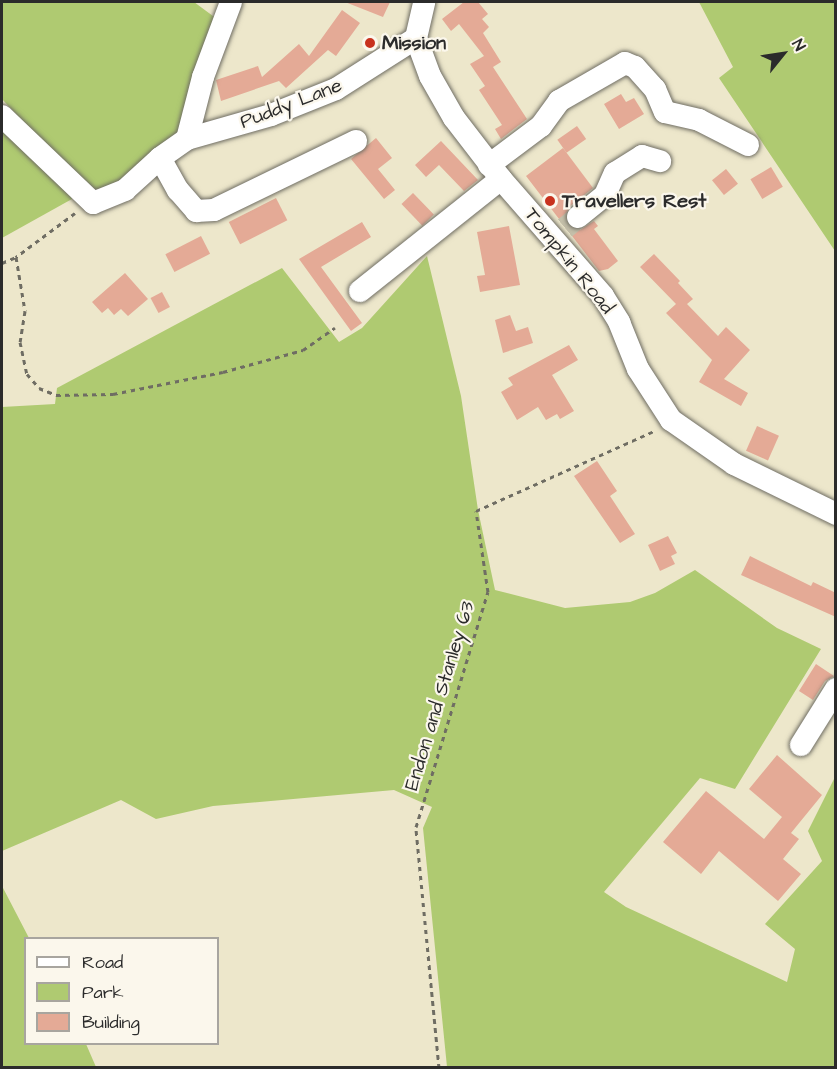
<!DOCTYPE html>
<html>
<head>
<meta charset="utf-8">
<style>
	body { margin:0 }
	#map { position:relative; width:837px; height:1069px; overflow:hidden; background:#ede7cb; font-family:"Architects Daughter",sans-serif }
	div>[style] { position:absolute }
	.green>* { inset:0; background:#afca71 }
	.building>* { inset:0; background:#e4aa96; transform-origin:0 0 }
	.minor-tunnel>* { height:22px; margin-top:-11px; transform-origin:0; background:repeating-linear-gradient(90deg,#c6c1ab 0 22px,transparent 0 33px) }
	.path>* { height:3px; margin-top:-1.5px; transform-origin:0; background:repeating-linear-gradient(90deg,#6f6d63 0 4.5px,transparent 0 9px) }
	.roads { filter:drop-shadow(0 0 2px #6f6d63) drop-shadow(0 0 2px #6f6d63) }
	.minor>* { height:22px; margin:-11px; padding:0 11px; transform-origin:11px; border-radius:11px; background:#fff }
	.dots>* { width:16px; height:16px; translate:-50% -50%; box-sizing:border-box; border:3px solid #fbf7ec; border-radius:50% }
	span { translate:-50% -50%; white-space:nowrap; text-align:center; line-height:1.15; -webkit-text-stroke:4.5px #fbf7ec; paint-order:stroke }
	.poi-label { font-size:20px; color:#2b2b2b; font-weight:700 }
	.left { translate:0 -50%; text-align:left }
	.street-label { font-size:20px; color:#2b2b2b }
	.frame { position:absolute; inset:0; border:3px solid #2b2b2b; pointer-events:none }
	.legend { position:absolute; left:24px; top:937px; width:195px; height:108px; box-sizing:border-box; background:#fbf7ec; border:2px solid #a8a59f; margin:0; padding:8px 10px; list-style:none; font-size:18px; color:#2b2b2b }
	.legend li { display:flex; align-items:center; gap:12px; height:30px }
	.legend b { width:30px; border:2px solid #a8a59f }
	.north { position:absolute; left:753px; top:24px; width:60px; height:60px; -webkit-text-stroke:4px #fbf7ec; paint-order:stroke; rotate:60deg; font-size:16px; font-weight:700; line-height:24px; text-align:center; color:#2b2b2b }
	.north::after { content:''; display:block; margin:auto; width:21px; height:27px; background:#2b2b2b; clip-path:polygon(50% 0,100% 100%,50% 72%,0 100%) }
</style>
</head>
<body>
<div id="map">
	<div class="green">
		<i style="clip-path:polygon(2px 2px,194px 2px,217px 19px,191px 98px,183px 109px,180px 134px,106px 191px,90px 188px,68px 170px,2px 99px)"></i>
		<i style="clip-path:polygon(699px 2px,835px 2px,835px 251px,719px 78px,733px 67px)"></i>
		<i style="clip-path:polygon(2px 121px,67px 185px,72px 199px,2px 238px)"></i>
		<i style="clip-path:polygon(427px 256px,461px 396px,478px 510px,495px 590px,565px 608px,630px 602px,655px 593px,695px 570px,777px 628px,821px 649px,735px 789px,700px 778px,604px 892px,626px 907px,787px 982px,795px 949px,765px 924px,822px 861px,808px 831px,835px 777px,835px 1067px,447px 1067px,423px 828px,432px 807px,394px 790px,213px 806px,156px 819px,121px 800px,2px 851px,2px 407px,55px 404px,57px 388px,282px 268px,339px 342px,362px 328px)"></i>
		<i style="clip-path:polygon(2px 886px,29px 938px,26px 938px,26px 1044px,86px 1044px,96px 1067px,2px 1067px)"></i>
	</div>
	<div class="building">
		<i style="clip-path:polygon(345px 2px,390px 2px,383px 17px)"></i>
		<i style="clip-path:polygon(464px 2px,478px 2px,488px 14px,482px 19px,489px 27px,483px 33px,501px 62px,493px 67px,527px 119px,501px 139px,495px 129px,502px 125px,479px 90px,485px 86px,470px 64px,484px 56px,459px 24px,451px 31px,442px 19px)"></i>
		<i style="clip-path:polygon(342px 10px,360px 23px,336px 56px,328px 50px,286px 88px,279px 81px,221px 101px,216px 80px,258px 66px,262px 77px,299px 44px,309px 56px)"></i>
		<i style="clip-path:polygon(621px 94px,626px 102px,634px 98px,644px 114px,619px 129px,604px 104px)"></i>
		<i style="left:577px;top:126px;width:16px;height:24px;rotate:55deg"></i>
		<i style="clip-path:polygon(376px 138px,392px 158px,378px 169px,395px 190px,384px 199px,351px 159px)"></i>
		<i style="clip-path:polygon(441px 141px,478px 180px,464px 191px,439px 165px,426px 177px,415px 165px)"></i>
		<i style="clip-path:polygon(563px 148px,593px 188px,569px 207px,565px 220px,568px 226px,580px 230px,594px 221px,598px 226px,594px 229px,618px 261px,608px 269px,599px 271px,526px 176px)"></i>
		<i style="left:771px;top:167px;width:23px;height:24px;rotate:59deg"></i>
		<i style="left:726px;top:169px;width:19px;height:18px;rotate:51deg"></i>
		<i style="left:413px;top:193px;width:30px;height:16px;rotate:46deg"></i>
		<i style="left:276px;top:198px;width:25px;height:53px;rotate:63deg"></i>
		<i style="clip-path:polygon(362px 222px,371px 237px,321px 267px,362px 323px,351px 331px,299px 259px)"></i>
		<i style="clip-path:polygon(509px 226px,520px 285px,480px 292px,477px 276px,485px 275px,477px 232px)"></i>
		<i style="left:201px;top:236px;width:20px;height:40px;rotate:63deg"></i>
		<i style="clip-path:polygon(654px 254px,680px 281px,678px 283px,693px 299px,687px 304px,718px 336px,726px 327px,750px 350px,724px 379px,748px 393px,741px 406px,699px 382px,712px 360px,666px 313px,676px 304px,640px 267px)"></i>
		<i style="clip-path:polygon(125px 273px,148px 299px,128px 316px,121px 309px,114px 315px,108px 308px,102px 313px,92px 302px)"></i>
		<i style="left:162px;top:292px;width:17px;height:13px;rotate:62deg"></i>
		<i style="clip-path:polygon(510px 315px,516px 331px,528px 327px,533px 343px,503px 353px,495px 320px)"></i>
		<i style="clip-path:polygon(569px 345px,578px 360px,552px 375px,574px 411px,560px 419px,557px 414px,546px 420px,538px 407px,517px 420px,501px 392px,513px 385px,508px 378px)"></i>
		<i style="left:757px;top:426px;width:24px;height:27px;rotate:24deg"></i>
		<i style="clip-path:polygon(597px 461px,617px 491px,610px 496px,635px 534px,620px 543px,574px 476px)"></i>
		<i style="clip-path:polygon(668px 536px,677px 553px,671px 556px,675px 564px,660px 571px,648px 545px)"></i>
		<i style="clip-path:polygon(750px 556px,811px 586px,813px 582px,836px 593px,836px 617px,741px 575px)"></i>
		<i style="clip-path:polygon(816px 664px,834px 676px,825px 681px,813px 700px,799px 691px)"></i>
		<i style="clip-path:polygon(777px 755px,822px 795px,791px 833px,799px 839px,783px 859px,801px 874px,778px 901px,719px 851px,701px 874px,663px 842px,706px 791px,764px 839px,782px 817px,749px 789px)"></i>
	</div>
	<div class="minor-tunnel">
		<i style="left:565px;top:228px;width:17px;rotate:-40deg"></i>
	</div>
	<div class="path">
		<i style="left:75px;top:213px;width:74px;rotate:143.3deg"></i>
		<i style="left:16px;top:257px;width:55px;rotate:80.5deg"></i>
		<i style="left:25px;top:311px;width:31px;rotate:99deg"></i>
		<i style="left:20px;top:342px;width:33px;rotate:78deg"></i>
		<i style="left:27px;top:374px;width:18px;rotate:49deg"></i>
		<i style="left:39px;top:388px;width:18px;rotate:22deg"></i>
		<i style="left:56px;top:395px;width:57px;rotate:-1deg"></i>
		<i style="left:113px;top:394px;width:112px;rotate:-11.3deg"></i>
		<i style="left:223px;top:372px;width:83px;rotate:-15.4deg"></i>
		<i style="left:303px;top:350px;width:39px;rotate:-35deg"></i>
		<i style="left:2px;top:263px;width:15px;rotate:-23deg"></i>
		<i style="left:439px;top:1068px;width:242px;rotate:-95.5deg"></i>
		<i style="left:416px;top:827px;width:246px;rotate:-73deg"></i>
		<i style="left:488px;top:592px;width:82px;rotate:-98.4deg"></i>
		<i style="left:476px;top:511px;width:197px;rotate:-24.2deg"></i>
	</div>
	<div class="roads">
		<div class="minor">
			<i style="left:416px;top:38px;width:40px;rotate:69.8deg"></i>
			<i style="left:430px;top:76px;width:48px;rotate:60.3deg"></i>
			<i style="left:454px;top:118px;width:77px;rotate:52.4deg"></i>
			<i style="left:501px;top:179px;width:155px;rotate:48.9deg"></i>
			<i style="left:603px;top:296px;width:31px;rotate:58deg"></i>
			<i style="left:619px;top:322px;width:51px;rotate:68deg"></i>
			<i style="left:638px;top:369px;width:61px;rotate:57.1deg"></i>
			<i style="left:671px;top:420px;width:77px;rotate:34.9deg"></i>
			<i style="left:734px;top:464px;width:114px;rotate:26.1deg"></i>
			<i style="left:416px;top:38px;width:37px;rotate:-77deg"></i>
			<i style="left:2px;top:116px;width:126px;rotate:43.7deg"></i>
			<i style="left:93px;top:203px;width:35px;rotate:-22deg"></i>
			<i style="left:125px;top:190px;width:47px;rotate:-42.4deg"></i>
			<i style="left:160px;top:158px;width:33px;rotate:-35deg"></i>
			<i style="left:187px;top:139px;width:87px;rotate:-15.9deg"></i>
			<i style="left:271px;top:115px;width:70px;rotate:-21.8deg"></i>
			<i style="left:336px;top:89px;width:95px;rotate:-32.5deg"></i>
			<i style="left:187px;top:139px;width:64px;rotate:-75.5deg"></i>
			<i style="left:203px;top:77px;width:80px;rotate:-69.5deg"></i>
			<i style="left:160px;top:158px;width:37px;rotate:61deg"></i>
			<i style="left:178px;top:190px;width:28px;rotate:49deg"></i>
			<i style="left:196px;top:211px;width:18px;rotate:-3deg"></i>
			<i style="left:214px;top:210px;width:158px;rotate:-25.9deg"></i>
			<i style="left:489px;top:165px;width:65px;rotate:-36.9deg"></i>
			<i style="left:541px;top:126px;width:31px;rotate:-54deg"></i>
			<i style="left:559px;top:101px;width:76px;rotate:-29.9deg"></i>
			<i style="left:625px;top:63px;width:11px;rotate:22deg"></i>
			<i style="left:635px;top:67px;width:30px;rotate:48deg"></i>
			<i style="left:655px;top:89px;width:25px;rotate:67deg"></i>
			<i style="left:665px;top:112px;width:35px;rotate:13deg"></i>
			<i style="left:699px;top:120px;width:55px;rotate:27deg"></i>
			<i style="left:578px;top:217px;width:35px;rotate:-39deg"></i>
			<i style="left:605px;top:195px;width:24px;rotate:-66deg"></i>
			<i style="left:615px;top:173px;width:32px;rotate:-32deg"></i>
			<i style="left:642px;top:156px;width:19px;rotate:16deg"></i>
			<i style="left:360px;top:291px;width:180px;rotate:-38.5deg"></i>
			<i style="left:801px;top:745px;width:66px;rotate:-58deg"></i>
		</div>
	</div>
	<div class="dots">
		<i style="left:370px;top:43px;background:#c8321e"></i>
		<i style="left:550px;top:201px;background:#c8321e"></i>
	</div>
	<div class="poi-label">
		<span class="left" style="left:382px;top:43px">Mission</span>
		<span class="left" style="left:562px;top:201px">Travellers Rest</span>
	</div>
	<div class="street-label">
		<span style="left:291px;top:104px;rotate:-21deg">Puddy Lane</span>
		<span style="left:569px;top:261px;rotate:51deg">Tompkin Road</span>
		<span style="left:440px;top:696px;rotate:-73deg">Endon and Stanley 63</span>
	</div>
	<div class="frame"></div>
	<ul class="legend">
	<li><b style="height:8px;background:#fff"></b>Road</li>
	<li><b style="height:16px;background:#afca71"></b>Park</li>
	<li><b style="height:16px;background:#e4aa96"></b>Building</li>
	</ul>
	<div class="north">N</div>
</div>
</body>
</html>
